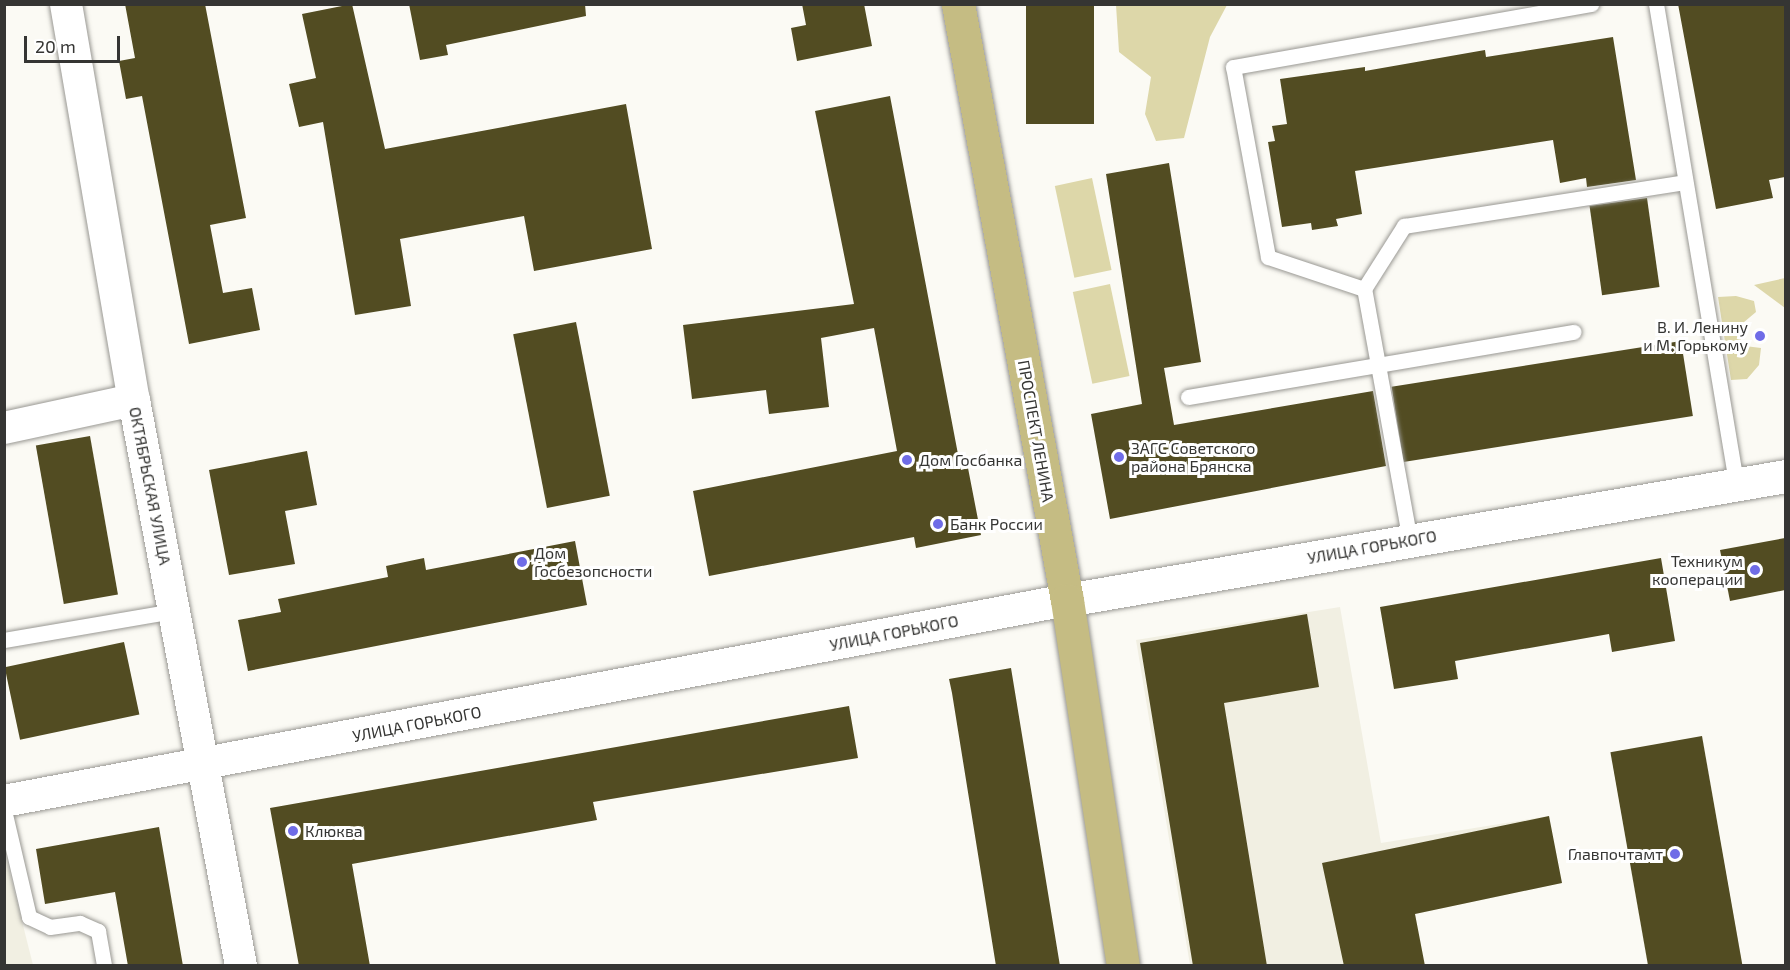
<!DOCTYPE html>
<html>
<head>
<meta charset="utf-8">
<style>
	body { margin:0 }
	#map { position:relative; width:1790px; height:970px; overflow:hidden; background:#fbfaf4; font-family:"Exo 2",sans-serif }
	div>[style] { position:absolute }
	.built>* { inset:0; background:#f1efe2 }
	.green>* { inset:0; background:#ddd7a9; transform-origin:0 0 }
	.building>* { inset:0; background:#524c22; transform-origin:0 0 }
	.roads { filter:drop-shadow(0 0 2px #999893) drop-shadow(0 0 2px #999893) }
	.service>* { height:15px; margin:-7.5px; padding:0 7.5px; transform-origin:7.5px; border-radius:7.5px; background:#fff }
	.minor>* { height:32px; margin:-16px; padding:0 16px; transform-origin:16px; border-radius:16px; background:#fff }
	.tertiary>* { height:33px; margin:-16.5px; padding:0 16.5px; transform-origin:16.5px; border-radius:16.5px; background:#fff }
	.primary>* { height:33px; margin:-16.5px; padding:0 16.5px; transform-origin:16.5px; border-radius:16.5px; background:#c5bc83 }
	.dots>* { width:16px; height:16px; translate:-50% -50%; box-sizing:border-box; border:3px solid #fff; border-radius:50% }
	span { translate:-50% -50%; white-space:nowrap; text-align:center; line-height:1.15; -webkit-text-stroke:6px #fff; paint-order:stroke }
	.poi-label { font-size:16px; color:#353533 }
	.right { translate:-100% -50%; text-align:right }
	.left { translate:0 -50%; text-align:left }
	.street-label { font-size:16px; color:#353533 }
	.frame { position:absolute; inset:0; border:6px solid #353533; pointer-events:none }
	.scale { position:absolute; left:24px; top:36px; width:96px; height:27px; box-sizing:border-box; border:3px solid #353533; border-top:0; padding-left:8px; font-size:18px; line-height:21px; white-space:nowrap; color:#353533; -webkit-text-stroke:4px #fff; paint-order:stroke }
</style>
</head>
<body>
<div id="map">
	<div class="built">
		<i style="clip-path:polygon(1340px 607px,1381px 843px,1549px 816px,1562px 883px,1415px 914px,1425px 965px,1190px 965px,1136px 640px)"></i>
		<i style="clip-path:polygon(4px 852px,5px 854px,33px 965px,5px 965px)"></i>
	</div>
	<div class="green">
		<i style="clip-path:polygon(1116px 5px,1227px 5px,1210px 37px,1184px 138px,1156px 141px,1145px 114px,1151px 77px,1119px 52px)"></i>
		<i style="left:1092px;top:178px;width:94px;height:38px;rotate:78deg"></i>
		<i style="clip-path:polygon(1785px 278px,1785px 308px,1754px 285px)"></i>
		<i style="left:1110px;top:284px;width:94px;height:38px;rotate:78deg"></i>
		<i style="clip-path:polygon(1736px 296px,1754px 301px,1756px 312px,1737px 328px,1738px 335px,1745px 346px,1761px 348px,1759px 365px,1747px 379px,1731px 380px,1718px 297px)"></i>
	</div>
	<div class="building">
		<i style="clip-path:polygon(125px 4px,205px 4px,246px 218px,210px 225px,223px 293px,252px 288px,260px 330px,189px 344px,142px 96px,126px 99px,119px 61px,135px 58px)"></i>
		<i style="clip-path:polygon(352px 4px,385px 149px,626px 104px,652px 249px,534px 271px,524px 216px,400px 239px,411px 306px,355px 315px,323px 122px,299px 127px,289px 84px,316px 78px,302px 14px)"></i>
		<i style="clip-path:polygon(409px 4px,585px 4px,586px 16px,446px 45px,448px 55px,420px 60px)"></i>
		<i style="clip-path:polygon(802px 4px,864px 4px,872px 46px,797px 61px,791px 28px,806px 25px)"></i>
		<i style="left:1026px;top:4px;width:68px;height:120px"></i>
		<i style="clip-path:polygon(1678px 4px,1785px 4px,1785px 177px,1769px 180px,1773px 198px,1716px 209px)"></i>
		<i style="clip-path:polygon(1613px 37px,1636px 180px,1587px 187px,1586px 178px,1560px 183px,1553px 140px,1355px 171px,1362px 214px,1336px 219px,1338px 226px,1312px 230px,1311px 223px,1282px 227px,1268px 142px,1275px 141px,1272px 126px,1287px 124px,1280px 79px,1365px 67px,1365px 71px,1485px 50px,1486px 57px)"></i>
		<i style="clip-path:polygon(890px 96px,961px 470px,968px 468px,981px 535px,916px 548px,914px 537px,709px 576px,693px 491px,897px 451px,874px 328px,821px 338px,829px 407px,769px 414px,766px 390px,692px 399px,683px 325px,854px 304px,815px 111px)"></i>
		<i style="clip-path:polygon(1169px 163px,1201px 362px,1164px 368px,1174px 425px,1373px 391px,1386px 466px,1110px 519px,1091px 414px,1142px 404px,1106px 174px)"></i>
		<i style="left:1647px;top:198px;width:90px;height:58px;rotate:82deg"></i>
		<i style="left:576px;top:322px;width:177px;height:64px;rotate:79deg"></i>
		<i style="left:1681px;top:341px;width:76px;height:293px;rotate:81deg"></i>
		<i style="left:90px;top:436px;width:161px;height:55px;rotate:80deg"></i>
		<i style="clip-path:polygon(307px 451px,317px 505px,285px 511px,295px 564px,229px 575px,209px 470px)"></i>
		<i style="clip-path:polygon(1785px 538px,1785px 590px,1730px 601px,1720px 550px)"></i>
		<i style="clip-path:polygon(575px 541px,587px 605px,248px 671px,238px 620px,281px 612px,278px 599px,388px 577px,386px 566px,424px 558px,426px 570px)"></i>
		<i style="clip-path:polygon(1661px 558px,1675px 641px,1612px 652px,1609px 634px,1455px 661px,1458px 679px,1394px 689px,1380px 607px)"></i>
		<i style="clip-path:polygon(1307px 614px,1319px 687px,1224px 703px,1267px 966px,1193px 966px,1140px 643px)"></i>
		<i style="left:124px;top:642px;width:74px;height:122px;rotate:78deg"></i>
		<i style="clip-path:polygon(1011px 668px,1060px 966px,996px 966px,952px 693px,949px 679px)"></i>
		<i style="clip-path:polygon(849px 706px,858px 758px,593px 802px,597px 820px,352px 864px,370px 966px,299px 966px,270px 808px)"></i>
		<i style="left:1702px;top:736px;width:233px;height:93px;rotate:80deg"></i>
		<i style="clip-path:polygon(1549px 816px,1562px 883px,1415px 914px,1425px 966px,1344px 966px,1322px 863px)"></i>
		<i style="clip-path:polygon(159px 827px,183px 966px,128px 966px,115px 892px,45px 904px,36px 849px)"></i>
	</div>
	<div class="roads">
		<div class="service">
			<i style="left:1656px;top:4px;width:487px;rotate:80.5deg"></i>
			<i style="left:1364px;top:289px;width:75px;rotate:-57.6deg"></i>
			<i style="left:1404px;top:226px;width:283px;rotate:-8.9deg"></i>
			<i style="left:1188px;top:397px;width:391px;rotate:-9.6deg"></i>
			<i style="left:1410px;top:541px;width:256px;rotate:-100.3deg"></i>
			<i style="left:1364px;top:289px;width:101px;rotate:-161.6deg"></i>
			<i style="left:1268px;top:257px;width:193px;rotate:-100.4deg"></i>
			<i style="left:1233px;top:67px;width:364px;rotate:-10deg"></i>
			<i style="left:4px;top:640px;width:171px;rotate:-9.7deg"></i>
			<i style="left:4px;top:810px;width:110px;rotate:76.8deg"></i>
			<i style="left:29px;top:917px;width:23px;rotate:25deg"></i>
			<i style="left:50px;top:927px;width:30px;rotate:-8deg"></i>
			<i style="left:80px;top:923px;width:20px;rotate:24deg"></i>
			<i style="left:98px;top:931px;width:36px;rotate:80deg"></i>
		</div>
		<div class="minor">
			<i style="left:66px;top:4px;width:402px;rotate:80.3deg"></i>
			<i style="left:134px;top:400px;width:576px;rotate:79.29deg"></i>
			<i style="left:4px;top:428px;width:133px;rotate:-12.2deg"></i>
			<i style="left:4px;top:801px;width:1082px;rotate:-10.71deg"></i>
		</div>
		<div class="tertiary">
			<i style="left:1067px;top:600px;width:730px;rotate:-9.79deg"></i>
		</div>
		<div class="primary">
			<i style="left:958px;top:4px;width:606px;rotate:79.64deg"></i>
			<i style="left:1067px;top:600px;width:370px;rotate:81.3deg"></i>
		</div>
	</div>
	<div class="dots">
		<i style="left:1760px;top:336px;background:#6f6ce7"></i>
		<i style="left:1119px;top:457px;background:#6f6ce7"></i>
		<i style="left:907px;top:460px;background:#6f6ce7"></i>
		<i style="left:938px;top:524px;background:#6f6ce7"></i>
		<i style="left:522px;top:562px;background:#6f6ce7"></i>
		<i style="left:1755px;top:570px;background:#6f6ce7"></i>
		<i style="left:293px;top:831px;background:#6f6ce7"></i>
		<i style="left:1675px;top:854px;background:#6f6ce7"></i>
	</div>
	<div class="poi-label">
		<span class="right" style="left:1748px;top:336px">В. И. Ленину<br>и М. Горькому</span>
		<span class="left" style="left:1131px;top:457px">ЗАГС Советского<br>района Брянска</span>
		<span class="left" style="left:919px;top:460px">Дом Госбанка</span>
		<span class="left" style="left:950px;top:524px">Банк России</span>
		<span class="left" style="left:534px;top:562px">Дом<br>Госбезопсности</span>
		<span class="right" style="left:1743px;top:570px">Техникум<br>кооперации</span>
		<span class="left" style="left:305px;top:831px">Клюква</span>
		<span class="right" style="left:1663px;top:854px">Главпочтамт</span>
	</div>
	<div class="street-label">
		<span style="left:1036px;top:431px;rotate:80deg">ПРОСПЕКТ ЛЕНИНА</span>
		<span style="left:150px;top:486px;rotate:79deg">ОКТЯБРЬСКАЯ УЛИЦА</span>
		<span style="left:1372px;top:547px;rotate:-10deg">УЛИЦА ГОРЬКОГО</span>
		<span style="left:894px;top:633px;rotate:-11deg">УЛИЦА ГОРЬКОГО</span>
		<span style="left:417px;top:724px;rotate:-11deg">УЛИЦА ГОРЬКОГО</span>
	</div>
	<div class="frame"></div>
	<div class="scale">20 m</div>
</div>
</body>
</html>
